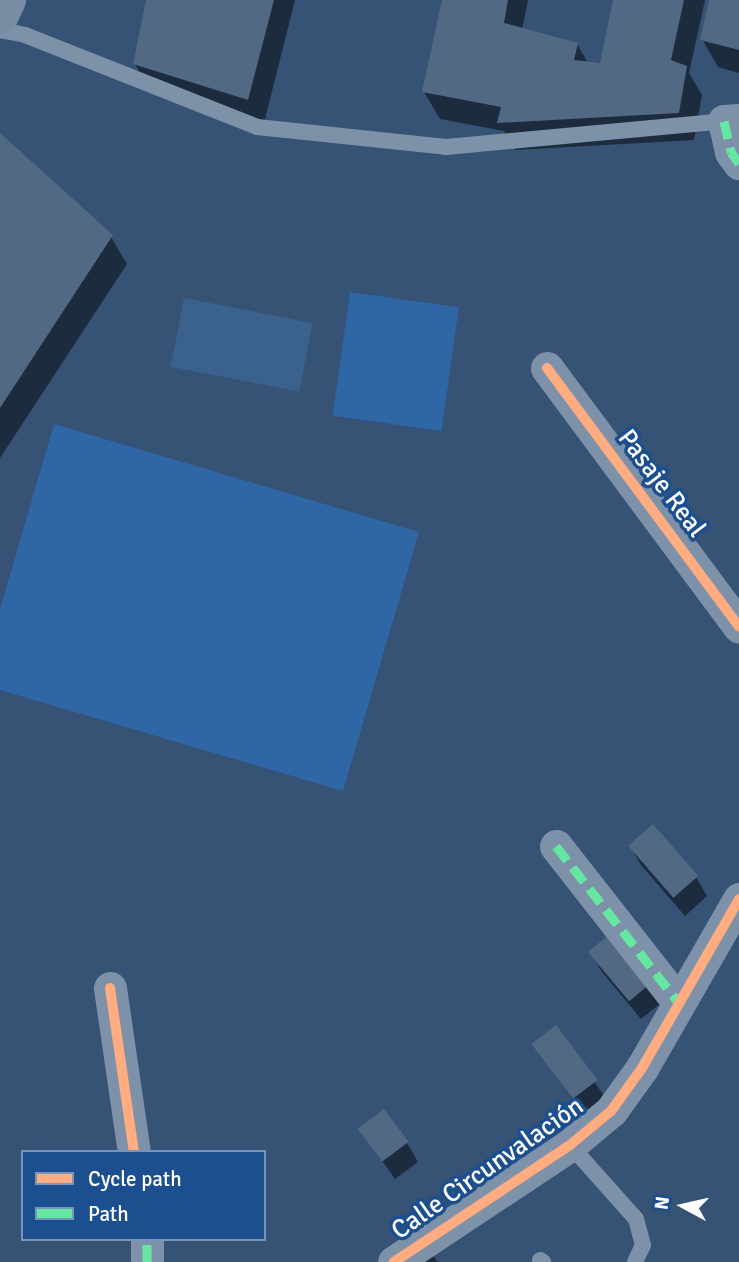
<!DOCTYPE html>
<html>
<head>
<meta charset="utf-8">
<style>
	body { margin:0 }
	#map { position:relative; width:739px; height:1262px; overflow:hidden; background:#365274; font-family:Signika,sans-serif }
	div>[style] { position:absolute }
	.green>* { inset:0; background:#2f66a5; transform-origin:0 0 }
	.water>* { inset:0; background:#3b618d; transform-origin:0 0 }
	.shadow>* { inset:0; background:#0007; transform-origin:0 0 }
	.building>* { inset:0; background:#526984; transform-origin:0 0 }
	.lane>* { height:16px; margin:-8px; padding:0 8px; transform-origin:8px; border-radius:8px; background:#7d92a8 }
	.street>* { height:33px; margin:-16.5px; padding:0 16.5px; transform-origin:16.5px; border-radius:16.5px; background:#7d92a8 }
	.secondary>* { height:38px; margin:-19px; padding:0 19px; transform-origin:19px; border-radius:19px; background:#798da4 }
	.quiet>* { height:9px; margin-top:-4.5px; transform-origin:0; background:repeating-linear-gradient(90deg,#66e7a1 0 18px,transparent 0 27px) }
	.cycleway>* { height:10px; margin:-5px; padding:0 5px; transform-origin:5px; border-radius:5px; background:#ffac80 }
	span { translate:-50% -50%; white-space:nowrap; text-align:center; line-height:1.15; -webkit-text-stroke:7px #1b4f8f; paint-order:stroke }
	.street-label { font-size:26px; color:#fff }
	.legend { position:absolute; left:21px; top:1150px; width:245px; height:91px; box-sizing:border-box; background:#1b4f8f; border:2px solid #7695bc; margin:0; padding:9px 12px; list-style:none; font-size:21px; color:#fff }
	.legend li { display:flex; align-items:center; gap:14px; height:35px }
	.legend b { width:35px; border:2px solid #7695bc }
	.north { position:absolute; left:648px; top:1171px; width:70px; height:70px; -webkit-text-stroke:5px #1b4f8f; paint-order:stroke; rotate:278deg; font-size:19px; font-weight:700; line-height:28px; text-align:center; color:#fff }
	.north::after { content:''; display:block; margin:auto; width:24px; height:32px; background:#fff; clip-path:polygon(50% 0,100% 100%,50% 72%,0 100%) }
</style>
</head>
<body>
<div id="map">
	<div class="green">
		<i style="left:350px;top:292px;width:110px;height:125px;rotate:8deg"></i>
		<i style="clip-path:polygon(54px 424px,419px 532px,343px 791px,0 690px,0 609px)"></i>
	</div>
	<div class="water">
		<i style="left:184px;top:298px;width:131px;height:70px;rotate:11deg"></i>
	</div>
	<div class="shadow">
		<i style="clip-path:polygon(147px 0,295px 0,263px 127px,150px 91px,135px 64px)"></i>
		<i style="clip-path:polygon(444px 0,528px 0,522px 30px,577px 44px,588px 63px,601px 65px,615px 0,705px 0,689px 73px,702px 95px,694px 140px,515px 150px,504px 131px,440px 119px,424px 92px)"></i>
		<i style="clip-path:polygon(711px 0,739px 0,739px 73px,718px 67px,702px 39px)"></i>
		<i style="clip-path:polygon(0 135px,111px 237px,127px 264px,0 458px)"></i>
		<i style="clip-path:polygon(630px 846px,696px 877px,707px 896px,685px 916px,641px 865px)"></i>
		<i style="clip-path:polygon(611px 935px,662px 1002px,641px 1019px,602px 972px,591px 953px)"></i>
		<i style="left:556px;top:1027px;width:90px;height:28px;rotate:55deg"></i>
		<i style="clip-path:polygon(360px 1129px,407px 1143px,418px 1162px,395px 1179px)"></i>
		<i style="clip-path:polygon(430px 1252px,438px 1262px,417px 1262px)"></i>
	</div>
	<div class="building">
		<i style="clip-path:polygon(146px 0,274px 0,248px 100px,133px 64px)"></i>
		<i style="clip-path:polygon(442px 0,508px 0,504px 23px,578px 43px,574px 60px,600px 63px,613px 0,684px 0,671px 60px,687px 66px,679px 113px,497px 123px,501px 107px,422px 92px)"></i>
		<i style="clip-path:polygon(709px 0,739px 0,739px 50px,700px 40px)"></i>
		<i style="clip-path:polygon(0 133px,113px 235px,0 408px)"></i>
		<i style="left:653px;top:824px;width:69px;height:33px;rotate:49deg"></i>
		<i style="left:611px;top:933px;width:64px;height:30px;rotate:50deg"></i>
		<i style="left:556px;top:1025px;width:69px;height:31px;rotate:53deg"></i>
		<i style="left:384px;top:1109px;width:41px;height:33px;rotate:53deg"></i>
	</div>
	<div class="lane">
		<i style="left:0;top:30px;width:25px;rotate:11deg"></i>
		<i style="left:25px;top:35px;width:250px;rotate:21.6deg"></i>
		<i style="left:257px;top:127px;width:190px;rotate:6deg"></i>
		<i style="left:446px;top:147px;width:279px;rotate:-5.3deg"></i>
		<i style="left:570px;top:1145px;width:99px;rotate:48.3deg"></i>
		<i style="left:636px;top:1219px;width:27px;rotate:75deg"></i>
		<i style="left:643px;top:1245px;width:19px;rotate:115deg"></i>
		<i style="left:540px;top:1260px;width:4px;rotate:34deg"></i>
	</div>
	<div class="street">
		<i style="left:739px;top:120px;width:15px;rotate:176deg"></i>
		<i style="left:724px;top:121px;width:32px;rotate:77deg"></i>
		<i style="left:731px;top:152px;width:14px;rotate:54deg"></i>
		<i style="left:547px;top:368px;width:322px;rotate:53.4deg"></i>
		<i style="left:556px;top:846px;width:199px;rotate:51.9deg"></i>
		<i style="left:110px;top:988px;width:166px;rotate:81.7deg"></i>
		<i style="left:147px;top:1262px;width:23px;rotate:-90deg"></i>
		<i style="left:394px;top:1262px;width:211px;rotate:-33.6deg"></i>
		<i style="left:570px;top:1145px;width:53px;rotate:-39.7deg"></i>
		<i style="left:611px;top:1111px;width:53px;rotate:-54.2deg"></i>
		<i style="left:642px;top:1068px;width:195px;rotate:-60.1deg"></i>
	</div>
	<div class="secondary">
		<i style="left:0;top:15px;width:17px;rotate:-65deg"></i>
	</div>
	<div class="quiet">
		<i style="left:724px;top:121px;width:32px;rotate:77deg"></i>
		<i style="left:731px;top:152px;width:14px;rotate:54deg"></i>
		<i style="left:556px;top:846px;width:199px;rotate:51.9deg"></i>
		<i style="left:147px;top:1262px;width:23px;rotate:-90deg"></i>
	</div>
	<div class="cycleway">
		<i style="left:547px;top:368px;width:322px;rotate:53.4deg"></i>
		<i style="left:110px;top:988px;width:166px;rotate:81.7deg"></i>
		<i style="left:394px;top:1262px;width:211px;rotate:-33.6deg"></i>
		<i style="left:570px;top:1145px;width:53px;rotate:-39.7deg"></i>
		<i style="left:611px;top:1111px;width:53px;rotate:-54.2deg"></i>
		<i style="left:642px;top:1068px;width:195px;rotate:-60.1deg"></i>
	</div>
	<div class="street-label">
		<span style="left:661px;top:484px;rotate:53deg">Pasaje Real</span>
		<span style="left:488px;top:1169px;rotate:-35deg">Calle Circunvalación</span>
	</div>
	<ul class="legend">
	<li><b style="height:9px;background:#ffac80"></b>Cycle path</li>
	<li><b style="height:9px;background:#66e7a1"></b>Path</li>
	</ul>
	<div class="north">N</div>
</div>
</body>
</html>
